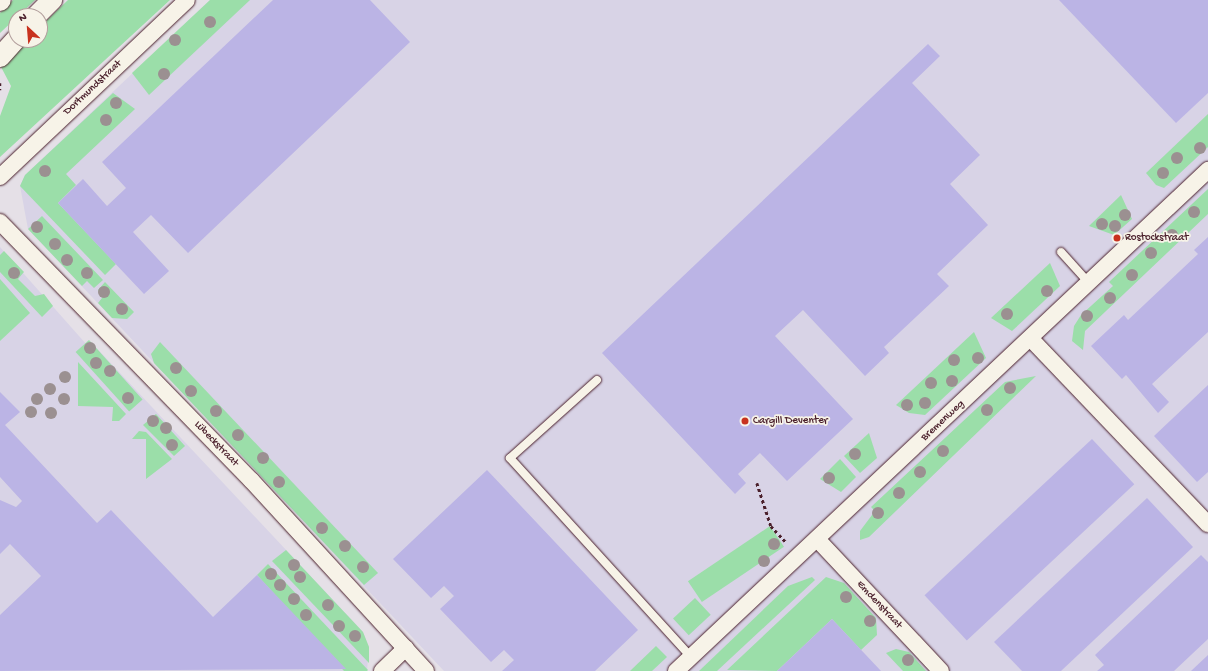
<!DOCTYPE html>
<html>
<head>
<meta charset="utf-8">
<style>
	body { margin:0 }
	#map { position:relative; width:1208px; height:671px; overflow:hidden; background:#e5e0e7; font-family:"Gochi Hand",sans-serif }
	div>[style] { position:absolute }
	.built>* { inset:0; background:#d8d3e6 }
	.green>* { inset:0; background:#9bdea9; transform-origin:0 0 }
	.building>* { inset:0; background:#bbb4e5; transform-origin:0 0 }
	.path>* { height:2.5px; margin-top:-1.25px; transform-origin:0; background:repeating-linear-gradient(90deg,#4a1f2b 0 3px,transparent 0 6px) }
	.roads { filter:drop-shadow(0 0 1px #4a1f2b) drop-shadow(0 0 1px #4a1f2b) }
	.service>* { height:8px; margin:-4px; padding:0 4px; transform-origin:4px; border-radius:4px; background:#f7f3e8 }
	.minor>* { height:16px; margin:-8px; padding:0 8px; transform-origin:8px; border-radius:8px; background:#f7f3e8 }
	.tertiary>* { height:20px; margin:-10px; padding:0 10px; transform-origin:10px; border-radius:10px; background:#f7f3e8 }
	.trees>* { width:12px; height:12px; margin:-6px; border-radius:50%; background:#9b9091 }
	.dots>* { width:11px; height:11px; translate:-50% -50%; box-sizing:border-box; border:2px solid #f7f3e8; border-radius:50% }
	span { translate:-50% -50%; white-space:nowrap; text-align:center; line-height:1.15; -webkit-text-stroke:3.5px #f7f3e8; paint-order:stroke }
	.street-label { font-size:11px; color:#4a1f2b }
	.poi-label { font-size:11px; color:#4a1f2b }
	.left { translate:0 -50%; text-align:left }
	.north { position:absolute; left:8px; top:8px; width:40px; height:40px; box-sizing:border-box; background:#f7f3e8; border:1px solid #b29e9c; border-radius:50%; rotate:334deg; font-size:11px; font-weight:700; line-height:16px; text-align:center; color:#4a1f2b }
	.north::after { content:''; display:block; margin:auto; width:14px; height:18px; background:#c8321e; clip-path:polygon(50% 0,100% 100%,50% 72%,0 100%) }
</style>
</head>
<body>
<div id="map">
	<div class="built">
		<i style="clip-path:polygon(210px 0,1208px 0,1208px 671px,444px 671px,28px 229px,20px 186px,25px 175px)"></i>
		<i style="clip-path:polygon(0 247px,87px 345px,90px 341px,363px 632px,369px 647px,367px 671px,0 671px)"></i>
	</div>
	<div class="green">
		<i style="clip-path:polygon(13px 0,35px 0,0 33px,0 13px)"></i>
		<i style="clip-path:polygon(68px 0,170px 0,0 157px,0 116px,11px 86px,0 65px,27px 40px,40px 40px,40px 27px)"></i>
		<i style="clip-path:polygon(210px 0,250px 0,149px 95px,132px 73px)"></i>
		<i style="clip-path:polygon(113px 93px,135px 109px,66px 174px,76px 185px,58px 203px,116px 264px,105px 275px,20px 186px,25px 175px)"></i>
		<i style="clip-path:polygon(1208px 114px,1208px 147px,1164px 188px,1156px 185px,1146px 173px)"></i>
		<i style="clip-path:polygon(1208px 189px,1208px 214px,1085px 331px,1083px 350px,1072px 341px,1074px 326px,1081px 315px,1113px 286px,1109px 282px)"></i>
		<i style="clip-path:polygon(1121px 195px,1132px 219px,1114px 235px,1089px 226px)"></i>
		<i style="clip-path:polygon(42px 216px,103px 280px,94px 288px,87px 281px,82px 286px,28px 229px)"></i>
		<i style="clip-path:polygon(4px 251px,24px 272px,18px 279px,35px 296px,44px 294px,53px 306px,42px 317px,0 272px,0 255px)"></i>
		<i style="clip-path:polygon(1050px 263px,1060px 286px,1012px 331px,991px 318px)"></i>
		<i style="clip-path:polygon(0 279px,30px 313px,0 341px)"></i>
		<i style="clip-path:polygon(105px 282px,134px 312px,127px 319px,112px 318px,98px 303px,102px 298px,98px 290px)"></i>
		<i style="clip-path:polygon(974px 332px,986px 358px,925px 415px,909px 413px,896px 405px)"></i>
		<i style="left:89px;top:340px;width:80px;height:18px;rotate:48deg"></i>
		<i style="clip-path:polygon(160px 342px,378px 573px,364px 585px,154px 363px,151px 354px)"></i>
		<i style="clip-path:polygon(78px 362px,126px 414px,119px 421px,112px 421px,113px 407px,78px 406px)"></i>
		<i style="clip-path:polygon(1036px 376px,869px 537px,860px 540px,860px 531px,875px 511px,871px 507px,1005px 382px)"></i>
		<i style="clip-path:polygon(156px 414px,185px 446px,174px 456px,143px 425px)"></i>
		<i style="clip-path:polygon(139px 431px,146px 432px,172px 459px,146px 479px,146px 439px,132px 439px)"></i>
		<i style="clip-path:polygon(869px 433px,877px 458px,860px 473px,844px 456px)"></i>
		<i style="clip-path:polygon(840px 459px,856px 477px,841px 492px,820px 479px)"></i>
		<i style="left:770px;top:526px;width:25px;height:99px;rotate:56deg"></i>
		<i style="clip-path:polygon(286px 550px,363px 632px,369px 647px,369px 663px,272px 561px)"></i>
		<i style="clip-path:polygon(268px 564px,368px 670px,367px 671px,344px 671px,257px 575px)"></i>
		<i style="clip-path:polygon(812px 577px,815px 580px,717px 671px,699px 671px,788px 586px)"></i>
		<i style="clip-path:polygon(826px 577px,844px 583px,876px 618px,877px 635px,861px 650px,832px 619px,777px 671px,727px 670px)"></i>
		<i style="left:695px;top:598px;width:23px;height:30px;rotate:47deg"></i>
		<i style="clip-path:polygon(656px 646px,667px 657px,652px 671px,630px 671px)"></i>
		<i style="clip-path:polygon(896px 649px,909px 652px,926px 671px,903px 671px,886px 653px)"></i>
	</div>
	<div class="building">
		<i style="clip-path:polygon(273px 0,370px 0,410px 42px,188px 253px,151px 215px,133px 232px,169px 271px,144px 294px,58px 203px,83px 179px,107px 206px,126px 188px,102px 162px)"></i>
		<i style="clip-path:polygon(1059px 0,1208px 0,1208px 93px,1176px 123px)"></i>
		<i style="clip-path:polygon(928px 44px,940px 56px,912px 83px,980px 155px,950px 184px,988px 225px,937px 274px,949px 286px,884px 347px,889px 353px,865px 376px,803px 310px,775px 336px,853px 419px,787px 481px,760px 453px,738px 474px,746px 483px,735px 494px,602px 353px)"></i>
		<i style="clip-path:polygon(1208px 237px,1208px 332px,1152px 384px,1169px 402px,1158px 413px,1126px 375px,1122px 379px,1091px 346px,1124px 315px,1128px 320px,1198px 254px,1194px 250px)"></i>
		<i style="clip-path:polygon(1208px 385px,1208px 472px,1197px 482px,1154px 436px)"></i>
		<i style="clip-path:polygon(0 392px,20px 412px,5px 425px,97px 523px,111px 510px,213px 617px,257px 575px,346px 669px,0 671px,0 615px,41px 576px,10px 544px,0 554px,0 500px,16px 507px,22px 501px,0 477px)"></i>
		<i style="left:1092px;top:439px;width:62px;height:229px;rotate:47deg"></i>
		<i style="clip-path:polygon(487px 470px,638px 630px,595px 671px,502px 671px,514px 660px,504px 650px,491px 662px,440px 609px,454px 596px,444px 586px,431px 598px,393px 559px)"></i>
		<i style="clip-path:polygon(1147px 498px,1193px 547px,1061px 671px,1022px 671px,994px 642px)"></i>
		<i style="clip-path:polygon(1201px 555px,1208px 562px,1208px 639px,1174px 671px,1097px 671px,1104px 665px,1095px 655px)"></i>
		<i style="clip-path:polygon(832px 619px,881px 671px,777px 671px)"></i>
		<i style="clip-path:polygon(1208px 655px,1208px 671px,1191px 671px)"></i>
	</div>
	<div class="path">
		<i style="left:0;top:83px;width:7px;rotate:90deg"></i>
		<i style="left:757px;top:483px;width:45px;rotate:72deg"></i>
		<i style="left:771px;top:526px;width:22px;rotate:47deg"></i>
	</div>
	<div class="roads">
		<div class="service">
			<i style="left:1061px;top:252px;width:42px;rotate:47.9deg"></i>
			<i style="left:597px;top:380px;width:117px;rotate:138.1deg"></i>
			<i style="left:510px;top:458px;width:269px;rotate:47.7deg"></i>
		</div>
		<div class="minor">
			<i style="left:0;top:177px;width:257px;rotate:-43.4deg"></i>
			<i style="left:0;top:222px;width:360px;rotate:45.8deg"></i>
			<i style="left:251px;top:480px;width:259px;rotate:47.5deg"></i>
			<i style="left:1031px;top:339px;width:256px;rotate:46.3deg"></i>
			<i style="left:817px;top:539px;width:181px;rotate:46.8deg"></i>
			<i style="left:382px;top:671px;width:33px;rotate:-44deg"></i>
			<i style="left:676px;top:671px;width:731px;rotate:-43.28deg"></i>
		</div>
		<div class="tertiary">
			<i style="left:0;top:1px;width:1px;rotate:-45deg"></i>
			<i style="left:36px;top:16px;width:23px;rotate:-45deg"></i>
			<i style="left:0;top:57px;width:24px;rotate:-48deg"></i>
		</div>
	</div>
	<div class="trees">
		<i style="left:210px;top:22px"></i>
		<i style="left:175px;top:40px"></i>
		<i style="left:164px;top:74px"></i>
		<i style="left:116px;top:103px"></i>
		<i style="left:106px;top:120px"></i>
		<i style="left:1200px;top:148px"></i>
		<i style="left:1177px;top:158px"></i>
		<i style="left:45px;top:171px"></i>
		<i style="left:1163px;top:173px"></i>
		<i style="left:1194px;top:212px"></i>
		<i style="left:1125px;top:215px"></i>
		<i style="left:1102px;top:224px"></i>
		<i style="left:1115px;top:226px"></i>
		<i style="left:37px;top:227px"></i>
		<i style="left:1172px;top:235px"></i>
		<i style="left:55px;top:244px"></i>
		<i style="left:1151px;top:253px"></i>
		<i style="left:67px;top:260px"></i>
		<i style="left:14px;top:273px"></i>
		<i style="left:87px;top:273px"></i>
		<i style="left:1132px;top:275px"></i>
		<i style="left:1047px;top:291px"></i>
		<i style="left:104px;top:292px"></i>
		<i style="left:1110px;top:298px"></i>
		<i style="left:122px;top:309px"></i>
		<i style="left:1007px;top:314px"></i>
		<i style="left:1087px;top:316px"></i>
		<i style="left:90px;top:348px"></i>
		<i style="left:978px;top:358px"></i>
		<i style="left:954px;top:360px"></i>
		<i style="left:96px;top:363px"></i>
		<i style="left:176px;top:368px"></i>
		<i style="left:110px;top:371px"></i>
		<i style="left:65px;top:377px"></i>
		<i style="left:952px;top:381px"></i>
		<i style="left:931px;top:383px"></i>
		<i style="left:1010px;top:388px"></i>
		<i style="left:50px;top:389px"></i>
		<i style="left:191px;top:391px"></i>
		<i style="left:128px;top:398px"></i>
		<i style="left:37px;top:399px"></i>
		<i style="left:64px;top:399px"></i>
		<i style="left:925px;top:403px"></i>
		<i style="left:907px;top:405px"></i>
		<i style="left:987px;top:410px"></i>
		<i style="left:216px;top:411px"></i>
		<i style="left:31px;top:412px"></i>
		<i style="left:51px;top:413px"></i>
		<i style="left:153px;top:421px"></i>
		<i style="left:166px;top:428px"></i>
		<i style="left:238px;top:435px"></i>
		<i style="left:172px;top:445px"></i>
		<i style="left:943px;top:451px"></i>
		<i style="left:855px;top:454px"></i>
		<i style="left:263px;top:458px"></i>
		<i style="left:920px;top:472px"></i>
		<i style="left:829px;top:478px"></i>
		<i style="left:279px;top:482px"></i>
		<i style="left:899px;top:493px"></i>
		<i style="left:878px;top:513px"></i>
		<i style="left:322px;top:528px"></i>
		<i style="left:774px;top:544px"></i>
		<i style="left:345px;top:546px"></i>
		<i style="left:764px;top:561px"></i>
		<i style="left:294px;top:565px"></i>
		<i style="left:363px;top:567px"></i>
		<i style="left:271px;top:574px"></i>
		<i style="left:300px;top:577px"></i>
		<i style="left:280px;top:585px"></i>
		<i style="left:846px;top:597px"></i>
		<i style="left:294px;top:599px"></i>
		<i style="left:328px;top:605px"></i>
		<i style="left:306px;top:615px"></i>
		<i style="left:870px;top:621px"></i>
		<i style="left:339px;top:626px"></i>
		<i style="left:355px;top:636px"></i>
		<i style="left:908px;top:660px"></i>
	</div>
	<div class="dots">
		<i style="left:1117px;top:238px;background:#c8321e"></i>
		<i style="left:745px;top:421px;background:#c8321e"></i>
	</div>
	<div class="street-label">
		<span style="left:93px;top:88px;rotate:-43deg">Dortmundstraat</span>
		<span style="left:943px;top:421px;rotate:-43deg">Bremenweg</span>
		<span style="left:216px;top:444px;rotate:46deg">Lübeckstraat</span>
		<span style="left:879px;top:605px;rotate:47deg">Emdenstraat</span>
	</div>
	<div class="poi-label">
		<span class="left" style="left:1125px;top:238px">Rostockstraat</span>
		<span class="left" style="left:753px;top:421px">Cargill Deventer</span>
	</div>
	<div class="north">N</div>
</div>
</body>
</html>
